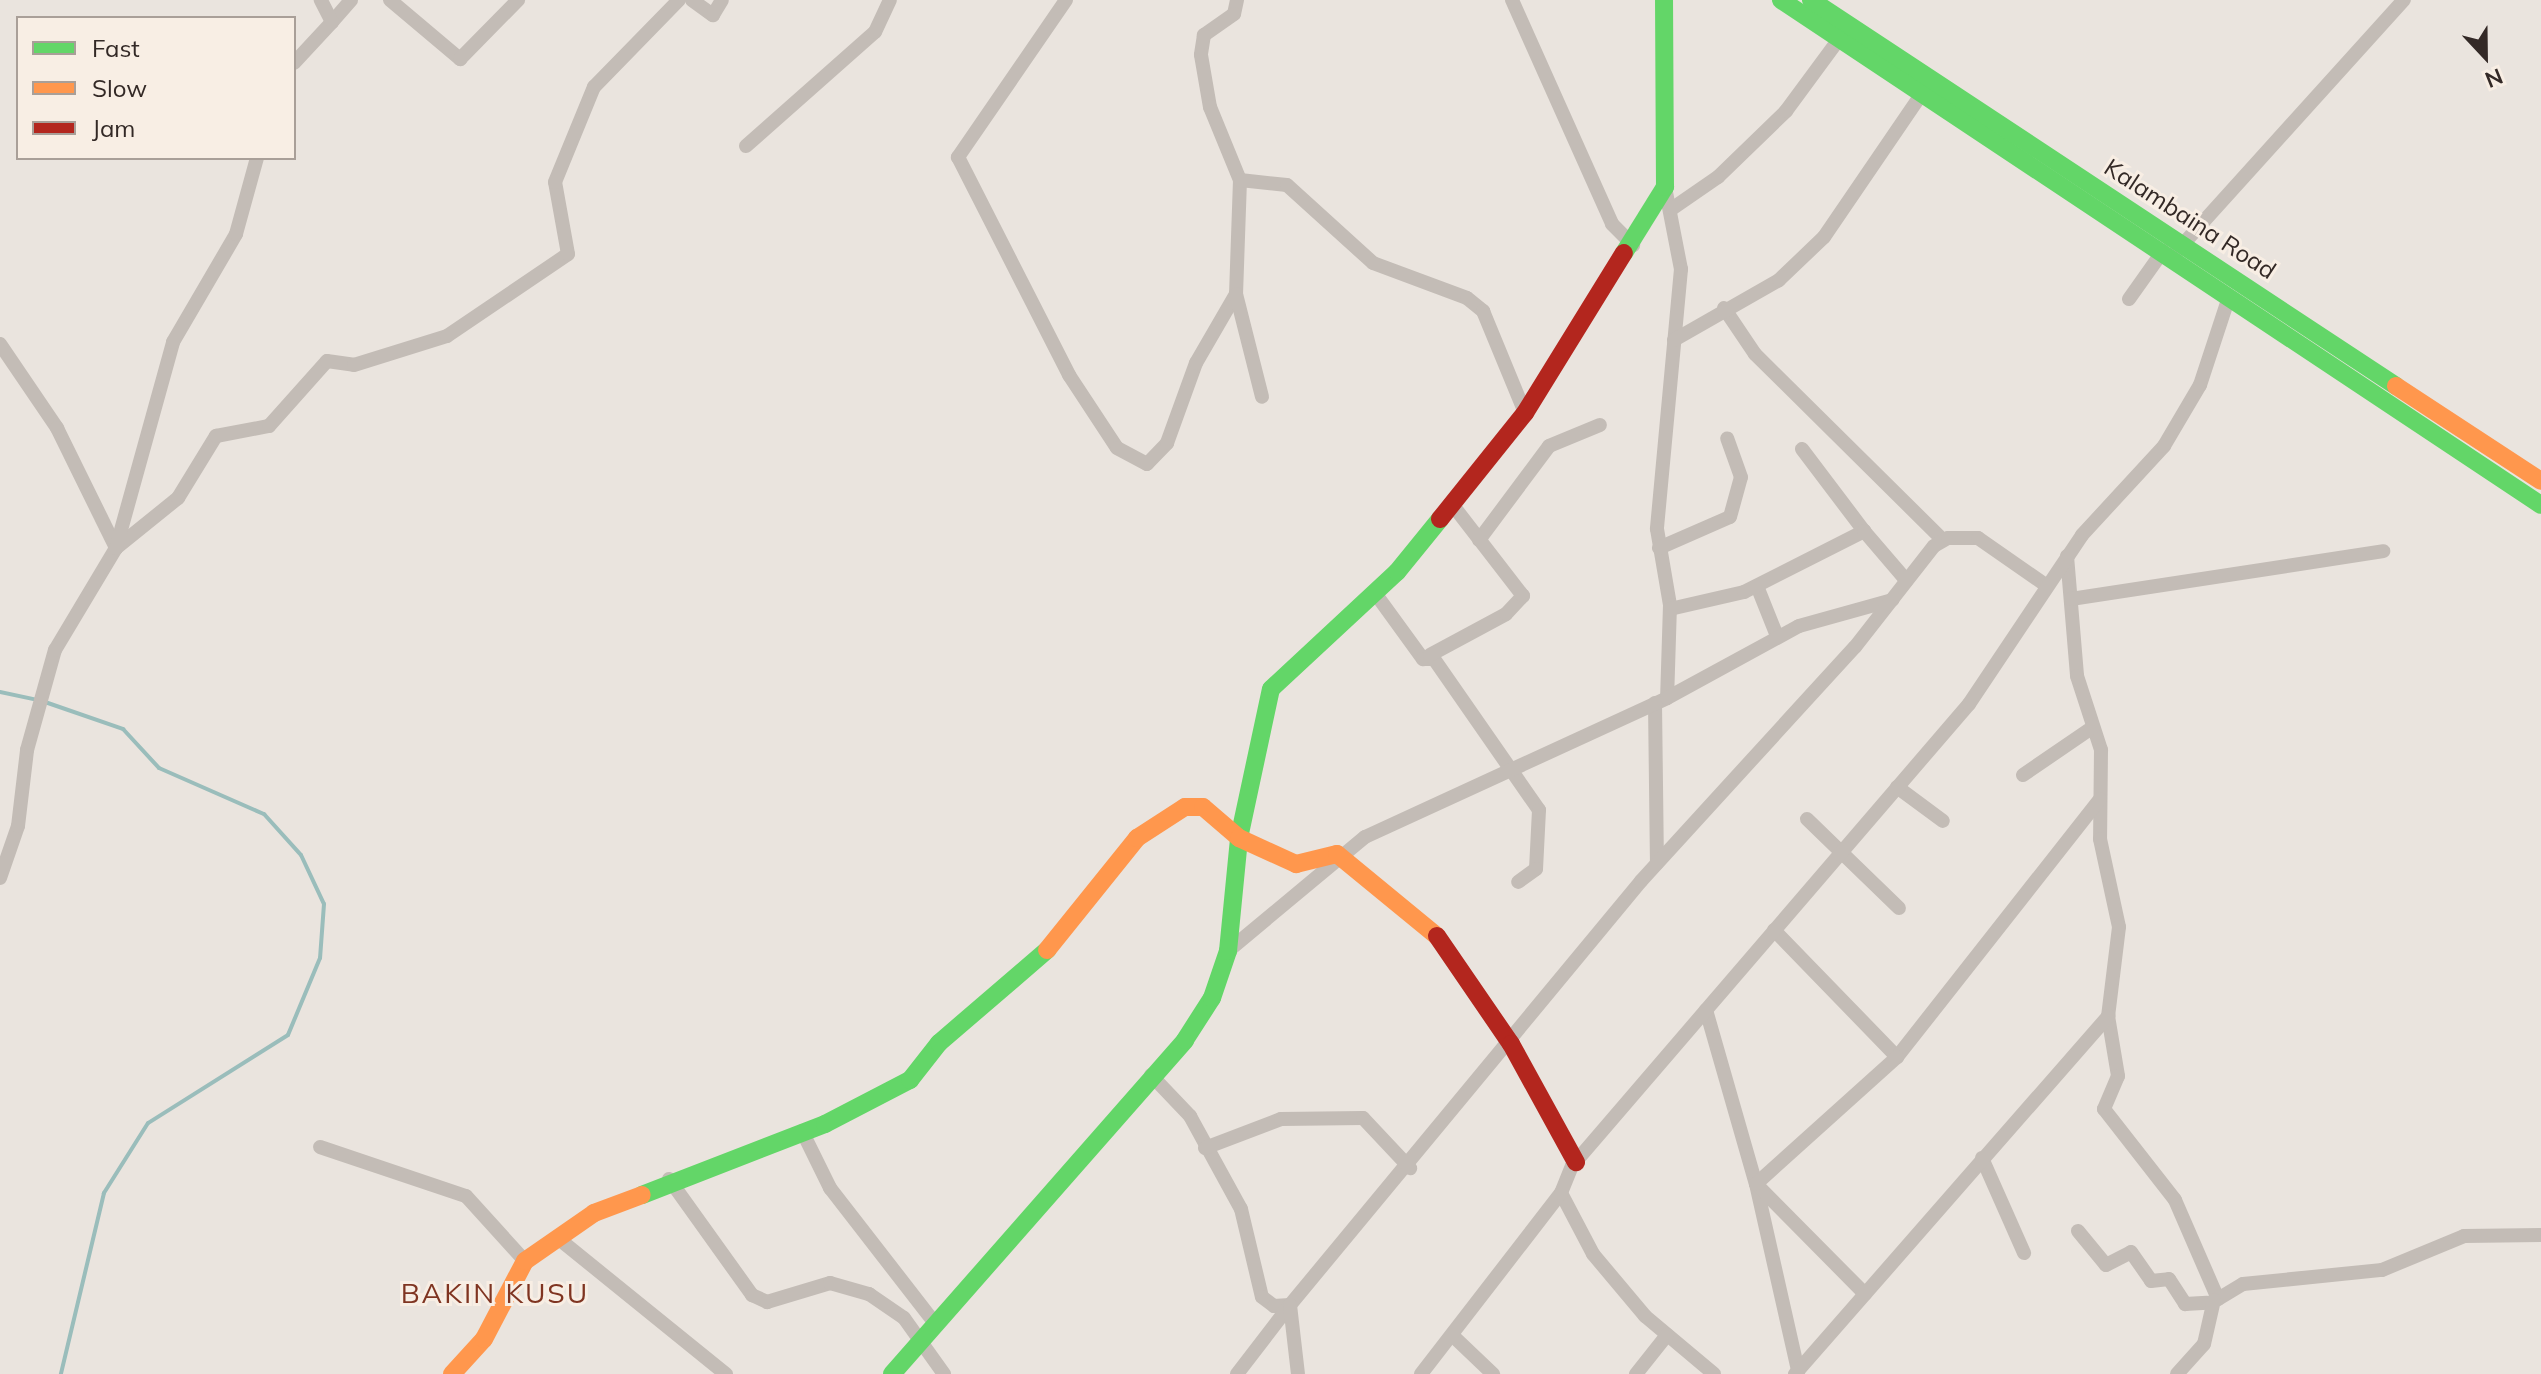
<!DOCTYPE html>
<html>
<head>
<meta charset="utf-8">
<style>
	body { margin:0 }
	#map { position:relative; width:2541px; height:1374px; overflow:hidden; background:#eae4de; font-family:Mulish,sans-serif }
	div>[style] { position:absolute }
	.stream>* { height:4px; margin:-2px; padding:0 2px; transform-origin:2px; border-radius:2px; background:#9abdbb }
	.street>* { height:14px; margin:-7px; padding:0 7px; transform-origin:7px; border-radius:7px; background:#c3bcb6 }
	.fast>* { height:18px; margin:-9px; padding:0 9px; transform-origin:9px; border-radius:9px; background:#63d668 }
	.slow>* { height:18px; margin:-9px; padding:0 9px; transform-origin:9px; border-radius:9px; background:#ff974d }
	.jam>* { height:18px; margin:-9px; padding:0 9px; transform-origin:9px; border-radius:9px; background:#b3261e }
	span { translate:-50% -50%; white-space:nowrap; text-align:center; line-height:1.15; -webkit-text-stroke:6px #f8eee4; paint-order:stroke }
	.street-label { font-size:24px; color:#332926 }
	.quarter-label { font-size:28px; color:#7f3421; letter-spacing:2px }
	.legend { position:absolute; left:16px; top:16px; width:280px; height:144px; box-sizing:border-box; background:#f8eee4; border:2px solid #a99f98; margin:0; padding:10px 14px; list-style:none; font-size:24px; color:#332926 }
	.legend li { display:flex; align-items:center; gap:16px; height:40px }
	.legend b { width:40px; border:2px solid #a99f98 }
	.north { position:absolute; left:2445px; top:16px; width:80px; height:80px; -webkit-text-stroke:6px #f8eee4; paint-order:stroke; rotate:158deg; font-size:22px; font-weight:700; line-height:32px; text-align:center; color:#332926 }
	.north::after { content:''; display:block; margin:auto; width:28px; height:36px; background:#332926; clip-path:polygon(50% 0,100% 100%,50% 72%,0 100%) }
</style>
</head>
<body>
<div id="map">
	<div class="stream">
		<i style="left:0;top:692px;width:38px;rotate:12deg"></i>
		<i style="left:45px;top:702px;width:83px;rotate:19.1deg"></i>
		<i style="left:123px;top:729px;width:53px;rotate:47.3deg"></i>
		<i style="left:159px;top:768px;width:115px;rotate:23.7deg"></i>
		<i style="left:264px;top:814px;width:55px;rotate:47.9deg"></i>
		<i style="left:301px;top:855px;width:54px;rotate:64.9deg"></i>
		<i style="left:324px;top:904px;width:54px;rotate:94.2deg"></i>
		<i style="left:320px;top:958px;width:83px;rotate:112.6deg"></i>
		<i style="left:288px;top:1035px;width:165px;rotate:147.8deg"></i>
		<i style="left:148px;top:1123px;width:83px;rotate:122.2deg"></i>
		<i style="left:104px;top:1193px;width:186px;rotate:103.4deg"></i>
	</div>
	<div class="street">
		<i style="left:390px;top:0;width:92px;rotate:40.1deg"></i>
		<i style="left:460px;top:59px;width:83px;rotate:-45.5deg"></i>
		<i style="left:692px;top:0;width:26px;rotate:36deg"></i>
		<i style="left:713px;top:15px;width:17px;rotate:-59deg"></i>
		<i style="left:1066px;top:0;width:191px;rotate:124.5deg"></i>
		<i style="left:958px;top:157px;width:245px;rotate:63deg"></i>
		<i style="left:1069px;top:375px;width:87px;rotate:56.7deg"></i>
		<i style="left:1117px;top:448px;width:34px;rotate:28deg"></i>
		<i style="left:1147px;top:464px;width:29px;rotate:-46deg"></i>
		<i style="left:1167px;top:443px;width:85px;rotate:-70.1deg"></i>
		<i style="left:1196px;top:363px;width:80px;rotate:-59.9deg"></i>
		<i style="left:1237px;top:0;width:14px;rotate:102deg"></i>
		<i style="left:1234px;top:14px;width:37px;rotate:145deg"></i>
		<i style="left:1204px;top:35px;width:20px;rotate:99deg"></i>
		<i style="left:1201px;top:55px;width:53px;rotate:80.2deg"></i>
		<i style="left:1210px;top:107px;width:79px;rotate:67.7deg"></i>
		<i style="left:1240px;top:180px;width:114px;rotate:92deg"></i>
		<i style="left:1236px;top:294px;width:106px;rotate:75.8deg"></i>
		<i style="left:1512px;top:0;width:245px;rotate:65.9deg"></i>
		<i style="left:1612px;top:224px;width:30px;rotate:45deg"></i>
		<i style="left:332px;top:22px;width:29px;rotate:-49deg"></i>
		<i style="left:294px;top:63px;width:56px;rotate:-47.2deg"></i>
		<i style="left:332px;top:22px;width:25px;rotate:-117deg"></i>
		<i style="left:746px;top:146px;width:172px;rotate:-41.5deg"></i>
		<i style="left:875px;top:32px;width:35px;rotate:-65deg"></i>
		<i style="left:1240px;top:180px;width:47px;rotate:6.1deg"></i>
		<i style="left:1287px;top:185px;width:116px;rotate:42.2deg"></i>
		<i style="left:1373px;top:263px;width:100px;rotate:20.4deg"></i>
		<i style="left:1467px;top:298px;width:21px;rotate:39deg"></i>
		<i style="left:1483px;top:311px;width:110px;rotate:67.6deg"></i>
		<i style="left:1665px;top:187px;width:84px;rotate:79deg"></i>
		<i style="left:1681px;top:269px;width:261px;rotate:95.3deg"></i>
		<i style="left:1657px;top:529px;width:77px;rotate:80.3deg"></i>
		<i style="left:1670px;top:605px;width:93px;rotate:91.8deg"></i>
		<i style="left:1673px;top:208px;width:55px;rotate:-34.6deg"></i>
		<i style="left:1718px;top:177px;width:95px;rotate:-44.1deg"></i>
		<i style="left:1786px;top:111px;width:89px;rotate:-53.6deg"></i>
		<i style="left:2176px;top:252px;width:340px;rotate:-47.9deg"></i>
		<i style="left:2129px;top:299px;width:59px;rotate:-54.7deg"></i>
		<i style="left:1724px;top:308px;width:55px;rotate:56deg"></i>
		<i style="left:1755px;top:354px;width:264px;rotate:44.7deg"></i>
		<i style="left:1674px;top:340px;width:121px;rotate:-29.7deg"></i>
		<i style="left:1779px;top:280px;width:62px;rotate:-43.7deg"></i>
		<i style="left:1824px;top:237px;width:176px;rotate:-55.7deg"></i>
		<i style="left:0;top:344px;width:102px;rotate:55.8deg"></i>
		<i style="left:57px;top:428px;width:134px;rotate:63.8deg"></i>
		<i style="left:116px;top:548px;width:80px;rotate:-38.9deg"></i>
		<i style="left:178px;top:498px;width:73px;rotate:-58.5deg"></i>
		<i style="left:216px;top:436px;width:54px;rotate:-10.7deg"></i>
		<i style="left:269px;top:426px;width:87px;rotate:-48.3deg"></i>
		<i style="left:327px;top:361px;width:27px;rotate:8deg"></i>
		<i style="left:354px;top:365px;width:97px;rotate:-17.3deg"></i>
		<i style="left:447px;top:336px;width:146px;rotate:-34.1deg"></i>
		<i style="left:568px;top:254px;width:73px;rotate:-100.2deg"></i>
		<i style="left:555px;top:182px;width:103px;rotate:-67.7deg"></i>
		<i style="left:594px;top:87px;width:122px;rotate:-45.7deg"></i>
		<i style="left:1802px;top:449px;width:103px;rotate:52.9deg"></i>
		<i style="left:1479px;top:540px;width:117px;rotate:-53.3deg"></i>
		<i style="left:1549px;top:446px;width:55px;rotate:-22.4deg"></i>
		<i style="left:1659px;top:548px;width:77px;rotate:-23.6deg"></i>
		<i style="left:1730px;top:517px;width:41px;rotate:-74.6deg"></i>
		<i style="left:1741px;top:477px;width:41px;rotate:-109.7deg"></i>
		<i style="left:2067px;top:556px;width:120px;rotate:85.2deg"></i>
		<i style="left:2077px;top:676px;width:78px;rotate:72deg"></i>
		<i style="left:2101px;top:750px;width:89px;rotate:90.6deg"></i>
		<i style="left:2100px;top:839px;width:90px;rotate:77.8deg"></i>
		<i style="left:2119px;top:927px;width:90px;rotate:97deg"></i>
		<i style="left:2108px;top:1016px;width:61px;rotate:80.5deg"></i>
		<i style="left:2118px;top:1076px;width:36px;rotate:113deg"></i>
		<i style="left:2104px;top:1109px;width:115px;rotate:52deg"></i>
		<i style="left:2175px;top:1200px;width:108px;rotate:66.5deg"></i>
		<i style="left:2218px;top:1299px;width:29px;rotate:-31deg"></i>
		<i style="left:2243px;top:1284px;width:140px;rotate:-5.8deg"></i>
		<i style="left:2382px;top:1270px;width:89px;rotate:-22.5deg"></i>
		<i style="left:2464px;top:1236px;width:77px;rotate:-0.7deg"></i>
		<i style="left:1757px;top:586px;width:54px;rotate:68.2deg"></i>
		<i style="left:1375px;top:593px;width:82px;rotate:54deg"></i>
		<i style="left:1423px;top:659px;width:11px"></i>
		<i style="left:1434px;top:659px;width:184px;rotate:55.2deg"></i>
		<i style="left:1539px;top:810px;width:59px;rotate:92.9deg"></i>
		<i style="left:1536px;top:869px;width:22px;rotate:144deg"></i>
		<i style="left:2071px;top:599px;width:316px;rotate:-8.7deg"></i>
		<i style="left:1670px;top:609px;width:76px;rotate:-12.9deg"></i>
		<i style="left:1744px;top:592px;width:135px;rotate:-26.9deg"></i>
		<i style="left:1864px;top:531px;width:65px;rotate:49.4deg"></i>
		<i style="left:1430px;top:655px;width:86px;rotate:-28.3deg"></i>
		<i style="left:1506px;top:614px;width:25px;rotate:-47deg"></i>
		<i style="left:1523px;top:596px;width:118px;rotate:-127.7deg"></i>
		<i style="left:1655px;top:703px;width:160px;rotate:89.3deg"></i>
		<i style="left:2023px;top:775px;width:85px;rotate:-34.4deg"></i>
		<i style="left:1897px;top:787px;width:57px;rotate:36.5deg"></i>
		<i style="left:1807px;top:819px;width:128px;rotate:44.1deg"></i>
		<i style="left:0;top:878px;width:55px;rotate:-70.9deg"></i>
		<i style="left:18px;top:826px;width:77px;rotate:-83.2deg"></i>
		<i style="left:27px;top:750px;width:104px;rotate:-74.4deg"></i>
		<i style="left:55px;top:650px;width:119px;rotate:-59.1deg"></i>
		<i style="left:116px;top:548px;width:214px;rotate:-74.5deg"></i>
		<i style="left:173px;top:342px;width:125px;rotate:-59.7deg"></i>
		<i style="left:236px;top:234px;width:79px;rotate:-74.6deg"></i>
		<i style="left:1774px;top:930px;width:177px;rotate:45.9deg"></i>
		<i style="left:1897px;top:1057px;width:328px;rotate:-51.8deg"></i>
		<i style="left:1228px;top:951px;width:178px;rotate:-39.8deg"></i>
		<i style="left:1365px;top:837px;width:332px;rotate:-24.7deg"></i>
		<i style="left:1667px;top:698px;width:150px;rotate:-28.6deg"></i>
		<i style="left:1799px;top:626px;width:97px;rotate:-15.6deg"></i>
		<i style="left:1706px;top:1010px;width:181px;rotate:74deg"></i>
		<i style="left:1756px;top:1184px;width:192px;rotate:77.3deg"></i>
		<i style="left:1151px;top:1075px;width:57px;rotate:46.4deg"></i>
		<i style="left:1190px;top:1116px;width:106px;rotate:61.3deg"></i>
		<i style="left:1241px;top:1209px;width:90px;rotate:76.6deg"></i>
		<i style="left:1262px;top:1297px;width:15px;rotate:37deg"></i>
		<i style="left:1274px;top:1306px;width:16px;rotate:-4deg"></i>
		<i style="left:1290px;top:1305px;width:550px;rotate:-50.38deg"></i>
		<i style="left:1641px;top:881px;width:317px;rotate:-47.6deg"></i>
		<i style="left:1855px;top:647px;width:128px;rotate:-52deg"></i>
		<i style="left:1934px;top:546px;width:16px;rotate:-30deg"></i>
		<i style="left:1948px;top:538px;width:30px"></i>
		<i style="left:1978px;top:538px;width:84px;rotate:34.8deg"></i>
		<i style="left:802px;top:1131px;width:64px;rotate:63.8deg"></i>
		<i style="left:830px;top:1188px;width:168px;rotate:52.2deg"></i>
		<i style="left:320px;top:1147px;width:154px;rotate:18.6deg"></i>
		<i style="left:466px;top:1196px;width:88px;rotate:47.8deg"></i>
		<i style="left:1205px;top:1148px;width:81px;rotate:-20.9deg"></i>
		<i style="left:1281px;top:1119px;width:82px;rotate:-0.7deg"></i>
		<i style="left:1363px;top:1118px;width:69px;rotate:46.8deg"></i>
		<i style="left:1982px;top:1158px;width:104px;rotate:66.1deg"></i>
		<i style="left:669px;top:1179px;width:143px;rotate:54.4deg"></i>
		<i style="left:752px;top:1295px;width:17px;rotate:25deg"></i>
		<i style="left:767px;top:1302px;width:66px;rotate:-16.8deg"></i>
		<i style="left:830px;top:1283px;width:41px;rotate:15.8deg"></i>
		<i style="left:869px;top:1294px;width:42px;rotate:34.4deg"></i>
		<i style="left:904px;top:1318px;width:69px;rotate:54.5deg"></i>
		<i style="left:1561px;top:1193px;width:69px;rotate:62.3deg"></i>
		<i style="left:1593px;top:1254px;width:81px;rotate:50deg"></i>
		<i style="left:1645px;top:1316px;width:90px;rotate:40deg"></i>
		<i style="left:2078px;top:1231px;width:44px;rotate:50.5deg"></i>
		<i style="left:2106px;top:1265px;width:28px;rotate:-27deg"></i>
		<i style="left:2131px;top:1252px;width:35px;rotate:55deg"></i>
		<i style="left:2151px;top:1281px;width:18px;rotate:-6deg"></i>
		<i style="left:2169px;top:1279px;width:30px;rotate:57deg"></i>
		<i style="left:2185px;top:1304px;width:22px;rotate:-3deg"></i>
		<i style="left:559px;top:1239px;width:215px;rotate:39deg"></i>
		<i style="left:1865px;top:1294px;width:155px;rotate:-134.7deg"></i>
		<i style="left:1756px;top:1184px;width:190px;rotate:-42deg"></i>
		<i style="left:1452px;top:1335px;width:57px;rotate:43.6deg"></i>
		<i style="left:1237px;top:1374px;width:87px;rotate:-52.5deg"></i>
		<i style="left:1290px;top:1305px;width:69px;rotate:83.4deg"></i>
		<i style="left:1421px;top:1374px;width:229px;rotate:-52.3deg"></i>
		<i style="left:1561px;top:1193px;width:29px;rotate:-68deg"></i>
		<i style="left:1572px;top:1166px;width:609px;rotate:-49.33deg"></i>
		<i style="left:1969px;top:704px;width:203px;rotate:-56.2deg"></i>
		<i style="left:2082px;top:535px;width:121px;rotate:-47.3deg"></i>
		<i style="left:2164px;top:446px;width:71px;rotate:-59.5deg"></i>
		<i style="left:2200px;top:385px;width:93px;rotate:-71.8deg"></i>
		<i style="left:1636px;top:1374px;width:50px;rotate:-51.5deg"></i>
		<i style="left:1795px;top:1374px;width:476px;rotate:-48.8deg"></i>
		<i style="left:2177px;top:1374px;width:40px;rotate:-48deg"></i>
		<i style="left:2204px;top:1344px;width:45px;rotate:-77.2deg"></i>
	</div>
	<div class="fast">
		<i style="left:1781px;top:0;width:912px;rotate:33.6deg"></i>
		<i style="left:1811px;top:0;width:701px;rotate:33.42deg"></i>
		<i style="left:1624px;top:253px;width:78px;rotate:-58.2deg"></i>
		<i style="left:1665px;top:187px;width:187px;rotate:-90.3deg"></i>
		<i style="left:642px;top:1195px;width:196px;rotate:-21.2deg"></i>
		<i style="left:825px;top:1124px;width:96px;rotate:-27.4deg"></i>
		<i style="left:910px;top:1080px;width:47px;rotate:-51.9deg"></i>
		<i style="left:939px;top:1043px;width:143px;rotate:-40.7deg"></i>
		<i style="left:892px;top:1374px;width:444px;rotate:-48.7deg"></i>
		<i style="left:1185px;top:1040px;width:50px;rotate:-57.3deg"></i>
		<i style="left:1212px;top:998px;width:50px;rotate:-71.2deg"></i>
		<i style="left:1228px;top:951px;width:114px;rotate:-84.4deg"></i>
		<i style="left:1239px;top:838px;width:152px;rotate:-77.9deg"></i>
		<i style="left:1271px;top:689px;width:172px;rotate:-42.9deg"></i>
		<i style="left:1397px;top:572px;width:68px;rotate:-50.9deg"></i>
	</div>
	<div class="slow">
		<i style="left:2396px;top:386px;width:173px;rotate:33.2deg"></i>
		<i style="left:1047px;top:950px;width:144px;rotate:-51.2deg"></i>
		<i style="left:1137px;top:838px;width:57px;rotate:-32.9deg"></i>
		<i style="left:1185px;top:807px;width:18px"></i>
		<i style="left:1203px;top:807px;width:48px;rotate:40.7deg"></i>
		<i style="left:1239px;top:838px;width:63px;rotate:24.5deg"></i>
		<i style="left:1296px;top:864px;width:42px;rotate:-13.7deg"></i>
		<i style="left:1337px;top:854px;width:129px;rotate:39.4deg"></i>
		<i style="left:452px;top:1374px;width:47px;rotate:-47.6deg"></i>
		<i style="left:484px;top:1339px;width:88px;rotate:-62.3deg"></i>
		<i style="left:525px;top:1261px;width:84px;rotate:-34.8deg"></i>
		<i style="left:594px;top:1213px;width:51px;rotate:-20.6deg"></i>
	</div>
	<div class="jam">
		<i style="left:1440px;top:519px;width:136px;rotate:-51.3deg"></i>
		<i style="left:1525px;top:413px;width:188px;rotate:-58.3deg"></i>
		<i style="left:1437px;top:936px;width:131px;rotate:55.6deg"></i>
		<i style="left:1511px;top:1044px;width:135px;rotate:61.2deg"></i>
	</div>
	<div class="street-label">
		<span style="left:2190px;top:219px;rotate:33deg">Kalambaina Road</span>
	</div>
	<div class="quarter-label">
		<span style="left:495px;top:1293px">BAKIN KUSU</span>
	</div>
	<ul class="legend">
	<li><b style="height:10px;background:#63d668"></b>Fast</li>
	<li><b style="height:10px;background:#ff974d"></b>Slow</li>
	<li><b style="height:10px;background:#b3261e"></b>Jam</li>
	</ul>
	<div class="north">N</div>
</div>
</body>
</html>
